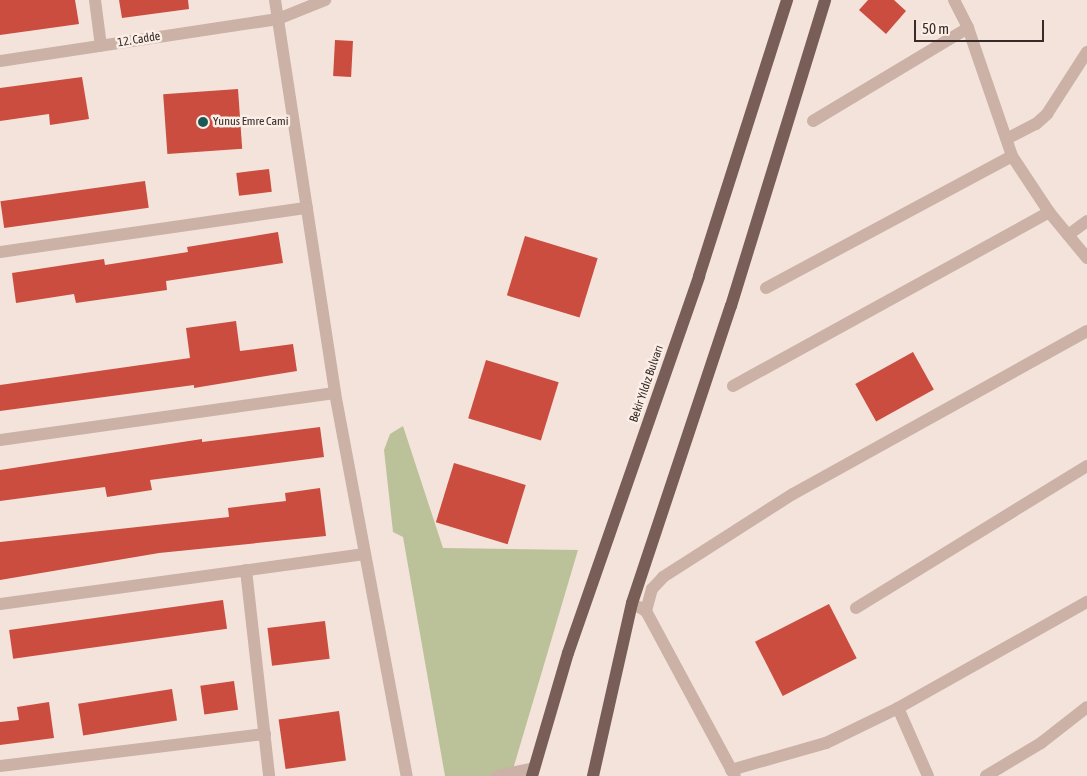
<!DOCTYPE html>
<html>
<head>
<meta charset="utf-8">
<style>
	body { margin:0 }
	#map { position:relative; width:1087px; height:776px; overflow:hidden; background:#f3e3da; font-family:"Asap Condensed",sans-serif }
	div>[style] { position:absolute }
	.green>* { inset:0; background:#bbc29a }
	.building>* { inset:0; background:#ca4d40; transform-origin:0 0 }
	.minor>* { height:12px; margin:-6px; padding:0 6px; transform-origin:6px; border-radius:6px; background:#cbb1a6 }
	.primary>* { height:12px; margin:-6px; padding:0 6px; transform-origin:6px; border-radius:6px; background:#795e57 }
	.dots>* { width:14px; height:14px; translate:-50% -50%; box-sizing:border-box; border:2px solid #faeee7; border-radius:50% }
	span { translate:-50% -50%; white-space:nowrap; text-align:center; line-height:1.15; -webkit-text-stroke:5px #faeee7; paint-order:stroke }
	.street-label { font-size:12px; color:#372a27 }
	.poi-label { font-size:12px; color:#372a27 }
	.left { translate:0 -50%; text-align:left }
	.scale { position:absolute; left:914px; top:20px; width:130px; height:22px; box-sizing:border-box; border:2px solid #372a27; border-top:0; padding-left:6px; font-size:15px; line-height:18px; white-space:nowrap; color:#372a27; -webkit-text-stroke:4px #faeee7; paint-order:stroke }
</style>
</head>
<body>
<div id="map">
	<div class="green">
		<i style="clip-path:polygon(403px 426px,443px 548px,578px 550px,511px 776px,445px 776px,403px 537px,393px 532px,384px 450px,390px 434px)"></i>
	</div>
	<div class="building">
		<i style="clip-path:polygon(0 0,75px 0,79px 24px,0 35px)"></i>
		<i style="clip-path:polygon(119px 0,188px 0,189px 9px,122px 18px)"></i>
		<i style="clip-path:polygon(868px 0,894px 0,906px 11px,886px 34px,859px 10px)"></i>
		<i style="left:335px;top:40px;width:18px;height:36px;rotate:3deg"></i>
		<i style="clip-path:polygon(82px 77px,89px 119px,50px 125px,49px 114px,0 121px,0 88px)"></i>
		<i style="left:238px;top:89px;width:60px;height:75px;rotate:86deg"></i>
		<i style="left:269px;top:169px;width:23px;height:33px;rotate:83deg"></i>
		<i style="left:145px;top:181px;width:27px;height:146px;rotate:82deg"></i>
		<i style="clip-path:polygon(278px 232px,283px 263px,166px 281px,167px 290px,76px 303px,74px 294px,16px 303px,12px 273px,104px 259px,105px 265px,188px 252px,187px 247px)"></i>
		<i style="left:525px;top:236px;width:76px;height:62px;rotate:17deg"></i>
		<i style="clip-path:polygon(236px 321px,240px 351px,293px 344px,297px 371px,194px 388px,194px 385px,0 411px,0 385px,190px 358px,186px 328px)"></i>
		<i style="left:913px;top:352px;width:43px;height:66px;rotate:61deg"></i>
		<i style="left:486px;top:360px;width:76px;height:61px;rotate:17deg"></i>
		<i style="clip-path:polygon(320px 427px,324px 457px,150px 480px,152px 490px,107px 497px,105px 487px,0 501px,0 470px,202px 439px,202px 442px)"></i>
		<i style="left:454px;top:463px;width:75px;height:62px;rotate:17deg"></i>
		<i style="clip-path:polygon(320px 488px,326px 536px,159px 553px,0 580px,0 542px,229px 517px,228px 508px,286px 501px,285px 493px)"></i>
		<i style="left:223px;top:600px;width:29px;height:216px;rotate:82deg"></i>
		<i style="left:829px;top:604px;width:61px;height:83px;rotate:63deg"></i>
		<i style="left:325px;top:621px;width:38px;height:58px;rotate:83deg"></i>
		<i style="left:234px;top:681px;width:29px;height:34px;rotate:82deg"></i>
		<i style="left:172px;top:689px;width:32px;height:95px;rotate:81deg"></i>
		<i style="clip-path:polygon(49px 702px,54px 738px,0 745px,0 722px,19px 720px,17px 707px)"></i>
		<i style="left:339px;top:711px;width:50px;height:61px;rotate:82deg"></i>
	</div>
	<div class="minor">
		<i style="left:95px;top:0;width:46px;rotate:82.6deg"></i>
		<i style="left:275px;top:0;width:398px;rotate:81.3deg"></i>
		<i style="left:335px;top:393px;width:390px;rotate:79.4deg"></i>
		<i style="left:954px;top:0;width:31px;rotate:63deg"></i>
		<i style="left:968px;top:28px;width:135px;rotate:71deg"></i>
		<i style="left:1012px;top:156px;width:67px;rotate:56.5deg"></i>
		<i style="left:1049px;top:212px;width:60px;rotate:50.4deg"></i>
		<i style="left:0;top:61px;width:281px;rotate:-8.6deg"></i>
		<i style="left:278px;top:19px;width:51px;rotate:-22deg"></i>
		<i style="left:813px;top:121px;width:181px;rotate:-31deg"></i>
		<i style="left:1008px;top:138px;width:31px;rotate:-27deg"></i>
		<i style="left:1036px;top:124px;width:15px;rotate:-42deg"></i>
		<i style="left:1047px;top:114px;width:74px;rotate:-57.2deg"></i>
		<i style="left:1068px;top:235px;width:24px;rotate:-36deg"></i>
		<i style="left:0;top:252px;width:310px;rotate:-8.2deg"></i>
		<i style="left:766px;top:288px;width:279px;rotate:-28.2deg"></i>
		<i style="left:733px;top:386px;width:361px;rotate:-28.8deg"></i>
		<i style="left:0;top:440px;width:338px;rotate:-8deg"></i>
		<i style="left:246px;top:570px;width:207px;rotate:83.6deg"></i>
		<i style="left:0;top:604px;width:368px;rotate:-7.8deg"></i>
		<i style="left:639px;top:607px;width:8px;rotate:30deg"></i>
		<i style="left:646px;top:611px;width:187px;rotate:61.7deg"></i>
		<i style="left:856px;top:608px;width:271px;rotate:-31.6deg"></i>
		<i style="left:646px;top:611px;width:23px;rotate:-75deg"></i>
		<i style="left:652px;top:589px;width:16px;rotate:-47deg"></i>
		<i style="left:663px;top:577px;width:154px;rotate:-32.6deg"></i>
		<i style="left:793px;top:494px;width:336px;rotate:-29deg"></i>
		<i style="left:898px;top:708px;width:74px;rotate:66.2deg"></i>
		<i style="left:0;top:766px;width:267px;rotate:-6.9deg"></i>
		<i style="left:731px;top:770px;width:99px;rotate:-15.9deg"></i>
		<i style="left:826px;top:743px;width:80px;rotate:-25.9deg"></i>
		<i style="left:898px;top:708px;width:217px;rotate:-29.3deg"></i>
		<i style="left:497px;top:776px;width:38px;rotate:-12deg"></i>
		<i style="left:986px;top:776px;width:64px;rotate:-31deg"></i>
		<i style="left:1041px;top:743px;width:58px;rotate:-38deg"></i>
	</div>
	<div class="primary">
		<i style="left:532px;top:776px;width:128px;rotate:-73.7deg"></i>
		<i style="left:568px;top:653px;width:399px;rotate:-70.8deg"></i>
		<i style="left:699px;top:276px;width:290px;rotate:-72.3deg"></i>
		<i style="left:593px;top:776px;width:177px;rotate:-77.3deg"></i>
		<i style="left:632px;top:603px;width:313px;rotate:-71.6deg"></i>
		<i style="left:731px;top:306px;width:320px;rotate:-72.9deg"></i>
	</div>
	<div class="dots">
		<i style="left:203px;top:122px;background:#1b5a54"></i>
	</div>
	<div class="street-label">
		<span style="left:139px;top:40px;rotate:-9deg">12. Cadde</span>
		<span style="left:647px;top:384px;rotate:-71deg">Bekir Yıldız Bulvarı</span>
	</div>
	<div class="poi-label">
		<span class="left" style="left:213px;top:122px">Yunus Emre Cami</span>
	</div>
	<div class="scale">50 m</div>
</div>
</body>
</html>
